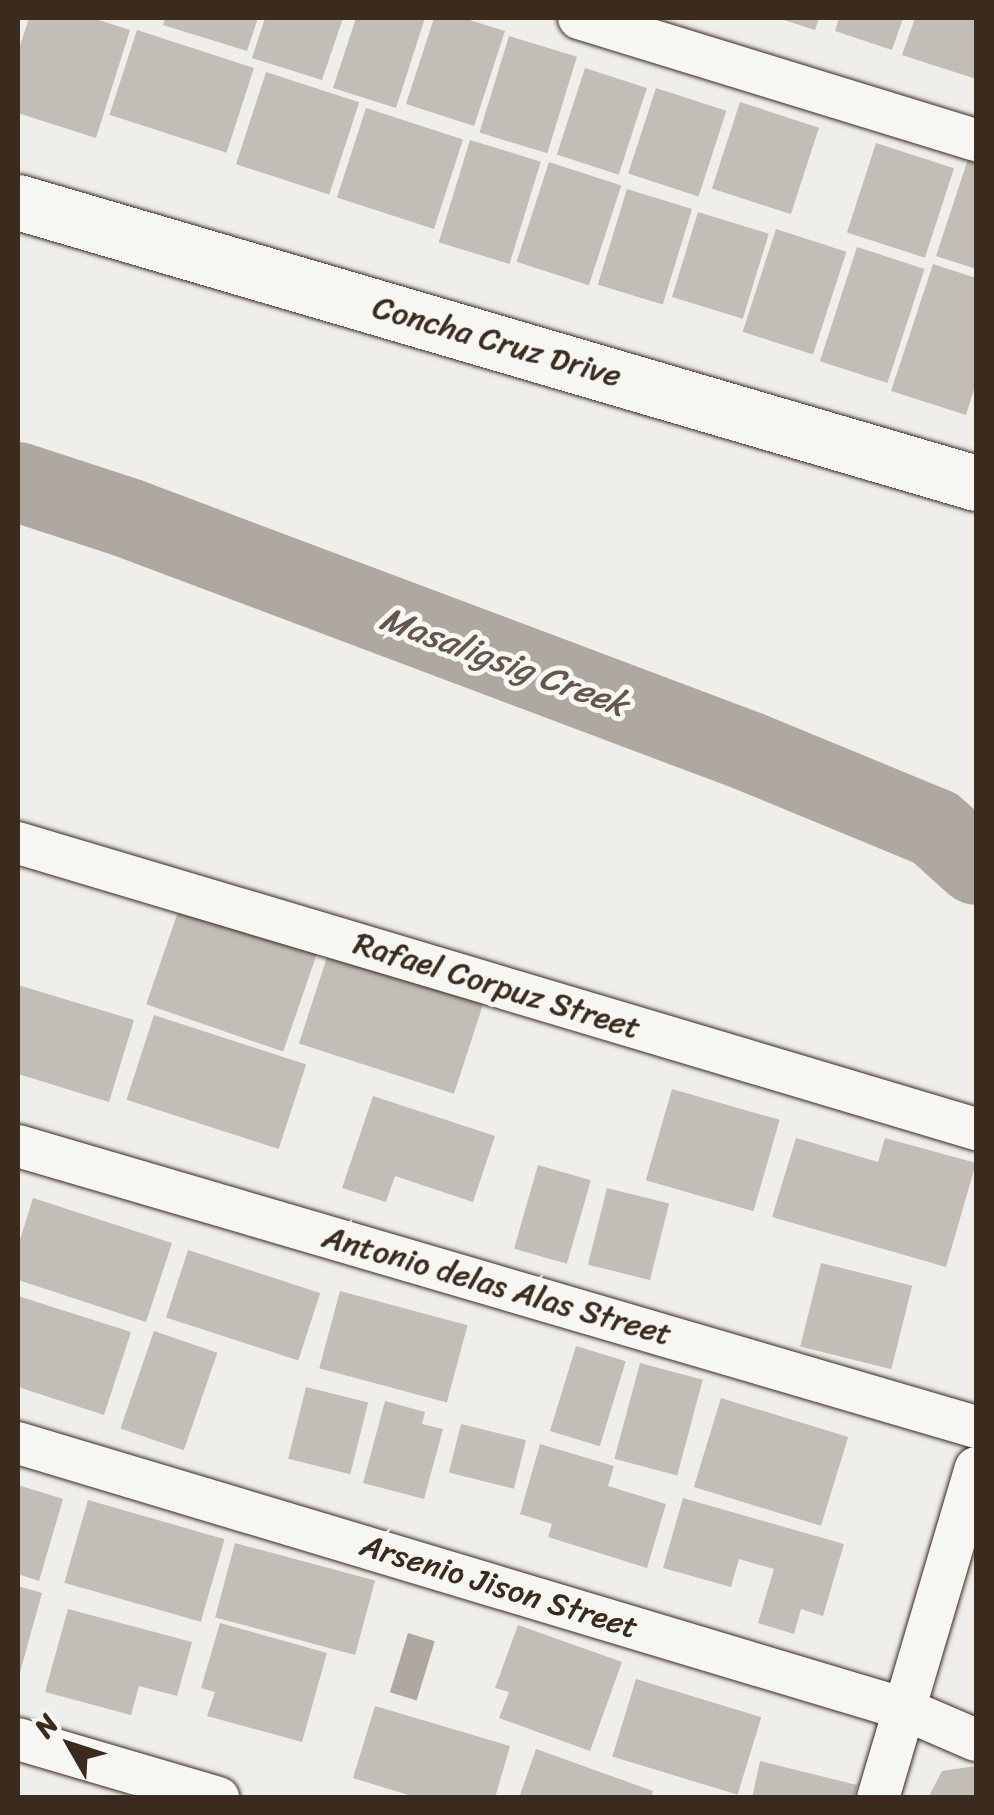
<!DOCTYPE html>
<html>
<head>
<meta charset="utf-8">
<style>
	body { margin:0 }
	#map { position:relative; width:994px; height:1815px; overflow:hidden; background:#efeeea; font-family:Sriracha,sans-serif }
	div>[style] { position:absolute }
	.water>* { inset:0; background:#afa8a1; transform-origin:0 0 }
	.river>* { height:80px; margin:-40px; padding:0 40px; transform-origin:40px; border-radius:40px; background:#afa8a1 }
	.building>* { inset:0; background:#c2bdb7; transform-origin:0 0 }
	.roads { filter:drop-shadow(0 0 2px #3b2a1e) drop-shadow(0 0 2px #3b2a1e) }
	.street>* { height:42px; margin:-21px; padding:0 21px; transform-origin:21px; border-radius:21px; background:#f6f6f2 }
	.secondary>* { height:55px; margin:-27.5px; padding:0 27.5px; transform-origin:27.5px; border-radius:27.5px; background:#f6f6f2 }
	span { translate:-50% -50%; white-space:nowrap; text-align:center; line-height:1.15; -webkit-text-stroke:10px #f6f6f2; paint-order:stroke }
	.street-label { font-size:32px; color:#3b2a1e }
	.water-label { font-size:35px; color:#64564c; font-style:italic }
	.frame { position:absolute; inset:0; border:20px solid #3b2a1e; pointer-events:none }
	.north { position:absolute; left:20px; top:1695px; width:100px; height:100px; -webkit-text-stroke:8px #f6f6f2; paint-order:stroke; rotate:309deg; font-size:28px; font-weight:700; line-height:40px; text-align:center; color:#3b2a1e }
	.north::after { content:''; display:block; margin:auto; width:35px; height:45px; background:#3b2a1e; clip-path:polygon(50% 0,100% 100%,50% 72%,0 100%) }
</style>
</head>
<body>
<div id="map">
	<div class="water">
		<i style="left:408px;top:1633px;width:28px;height:62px;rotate:17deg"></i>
	</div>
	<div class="river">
		<i style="left:18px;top:482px;width:116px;rotate:18.1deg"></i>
		<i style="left:128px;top:518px;width:662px;rotate:20.6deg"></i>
		<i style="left:748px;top:751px;width:202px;rotate:22.4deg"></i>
		<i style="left:935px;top:828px;width:55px;rotate:42.1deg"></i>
	</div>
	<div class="building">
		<i style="clip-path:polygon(29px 18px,92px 18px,130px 30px,96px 138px,18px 113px,18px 52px)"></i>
		<i style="clip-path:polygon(165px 18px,258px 18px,247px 51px,163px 25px)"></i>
		<i style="clip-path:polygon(265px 18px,343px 18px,322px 80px,252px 58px)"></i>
		<i style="clip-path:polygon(356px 18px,425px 18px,396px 108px,333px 88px)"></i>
		<i style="clip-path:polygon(434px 18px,463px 18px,505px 31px,474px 126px,406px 104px)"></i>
		<i style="clip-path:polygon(778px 18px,819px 18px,815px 30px)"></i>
		<i style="clip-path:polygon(839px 18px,903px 18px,892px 50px,835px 31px)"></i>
		<i style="clip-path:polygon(915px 18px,976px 18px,976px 79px,902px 55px)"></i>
		<i style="left:137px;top:30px;width:123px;height:89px;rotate:18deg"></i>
		<i style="left:509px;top:36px;width:71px;height:101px;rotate:17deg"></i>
		<i style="left:585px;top:68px;width:65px;height:91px;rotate:18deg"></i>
		<i style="left:266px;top:72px;width:98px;height:97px;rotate:18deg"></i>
		<i style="left:656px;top:88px;width:74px;height:90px;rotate:18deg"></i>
		<i style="left:740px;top:102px;width:83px;height:91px;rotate:18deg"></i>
		<i style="left:366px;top:108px;width:102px;height:94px;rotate:18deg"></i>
		<i style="left:470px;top:140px;width:74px;height:107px;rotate:17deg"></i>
		<i style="left:876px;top:143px;width:82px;height:94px;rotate:18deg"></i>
		<i style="clip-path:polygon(968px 159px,976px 162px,976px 269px,936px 256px)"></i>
		<i style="left:549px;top:162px;width:76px;height:105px;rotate:18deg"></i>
		<i style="left:627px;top:189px;width:68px;height:100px;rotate:17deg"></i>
		<i style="left:698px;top:212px;width:74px;height:89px;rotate:17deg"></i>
		<i style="left:776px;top:229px;width:74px;height:108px;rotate:18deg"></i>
		<i style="left:857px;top:247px;width:71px;height:120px;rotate:18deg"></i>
		<i style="clip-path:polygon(933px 264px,976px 278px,976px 383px,966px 415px,891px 391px)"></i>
		<i style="left:180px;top:906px;width:145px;height:104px;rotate:19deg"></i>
		<i style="left:328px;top:954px;width:163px;height:94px;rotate:18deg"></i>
		<i style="clip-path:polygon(18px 985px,134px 1020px,109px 1102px,18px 1074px)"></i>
		<i style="left:154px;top:1015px;width:160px;height:89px;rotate:18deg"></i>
		<i style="left:672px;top:1089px;width:112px;height:95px;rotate:16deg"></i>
		<i style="clip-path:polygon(373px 1096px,495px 1136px,473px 1202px,395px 1176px,386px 1202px,342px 1188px)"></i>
		<i style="clip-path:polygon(796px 1138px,878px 1162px,885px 1138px,976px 1163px,946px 1267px,772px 1217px)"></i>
		<i style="left:538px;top:1165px;width:55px;height:87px;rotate:16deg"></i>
		<i style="left:607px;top:1188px;width:64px;height:79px;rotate:14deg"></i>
		<i style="clip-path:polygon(33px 1198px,172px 1243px,146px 1322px,18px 1280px,18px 1246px)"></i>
		<i style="left:188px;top:1250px;width:139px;height:71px;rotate:18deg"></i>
		<i style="left:821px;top:1263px;width:94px;height:86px;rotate:14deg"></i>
		<i style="left:340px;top:1291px;width:132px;height:80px;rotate:15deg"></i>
		<i style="clip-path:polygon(18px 1296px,131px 1332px,104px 1415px,18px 1387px)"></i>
		<i style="left:154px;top:1331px;width:67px;height:103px;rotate:19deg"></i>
		<i style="left:576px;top:1346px;width:52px;height:89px;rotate:17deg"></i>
		<i style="left:640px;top:1363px;width:65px;height:99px;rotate:15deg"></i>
		<i style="left:306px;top:1387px;width:64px;height:74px;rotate:14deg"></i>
		<i style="left:721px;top:1398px;width:133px;height:93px;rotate:17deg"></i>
		<i style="clip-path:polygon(385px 1401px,425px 1412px,422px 1424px,443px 1429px,424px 1499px,363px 1483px)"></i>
		<i style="left:461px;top:1424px;width:67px;height:50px;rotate:14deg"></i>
		<i style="clip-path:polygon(540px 1444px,614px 1466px,608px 1486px,666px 1504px,647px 1568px,548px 1537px,552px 1524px,520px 1514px)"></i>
		<i style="clip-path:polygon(18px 1485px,63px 1499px,39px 1581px,18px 1574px)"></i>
		<i style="clip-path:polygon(683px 1498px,844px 1544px,823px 1616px,801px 1609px,794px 1634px,758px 1623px,774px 1569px,739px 1559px,731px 1587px,663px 1568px)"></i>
		<i style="left:88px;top:1500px;width:142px;height:86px;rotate:16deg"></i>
		<i style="left:235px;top:1543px;width:145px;height:77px;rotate:15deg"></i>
		<i style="clip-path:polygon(18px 1586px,42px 1593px,19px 1676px,18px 1676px)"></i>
		<i style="clip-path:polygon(68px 1609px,192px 1642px,177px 1696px,139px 1686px,131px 1715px,45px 1692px)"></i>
		<i style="clip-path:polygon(220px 1623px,327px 1653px,302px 1742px,207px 1716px,215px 1692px,201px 1688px)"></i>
		<i style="clip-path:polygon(518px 1625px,622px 1662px,590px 1751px,499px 1718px,509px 1692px,495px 1688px)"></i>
		<i style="left:636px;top:1679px;width:131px;height:81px;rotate:17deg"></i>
		<i style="clip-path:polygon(375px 1706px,510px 1746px,495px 1798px,418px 1798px,353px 1778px)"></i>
		<i style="clip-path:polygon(536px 1749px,653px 1791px,651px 1798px,519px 1798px)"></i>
		<i style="clip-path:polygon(760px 1761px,857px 1785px,854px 1798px,752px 1798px)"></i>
		<i style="clip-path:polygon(976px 1766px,976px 1798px,928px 1798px,942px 1771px)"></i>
	</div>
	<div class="roads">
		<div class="street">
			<i style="left:579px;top:18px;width:415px;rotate:17.1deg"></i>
			<i style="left:18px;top:843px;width:1000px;rotate:16.62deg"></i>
			<i style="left:18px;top:1146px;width:998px;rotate:16.35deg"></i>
			<i style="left:18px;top:1443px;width:925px;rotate:16.71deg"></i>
			<i style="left:904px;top:1709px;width:78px;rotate:23.3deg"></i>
			<i style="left:18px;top:1739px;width:209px;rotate:16.4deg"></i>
			<i style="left:878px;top:1798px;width:344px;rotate:-73.5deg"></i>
		</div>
		<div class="secondary">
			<i style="left:18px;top:202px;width:998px;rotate:16.35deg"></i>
		</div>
	</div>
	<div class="street-label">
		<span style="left:497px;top:342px;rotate:16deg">Concha Cruz Drive</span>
		<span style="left:497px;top:986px;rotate:17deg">Rafael Corpuz Street</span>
		<span style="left:497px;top:1286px;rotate:16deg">Antonio delas Alas Street</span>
		<span style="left:499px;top:1587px;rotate:17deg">Arsenio Jison Street</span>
	</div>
	<div class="water-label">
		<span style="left:504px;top:661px;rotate:20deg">Masaligsig Creek</span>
	</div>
	<div class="frame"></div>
	<div class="north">N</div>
</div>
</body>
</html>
